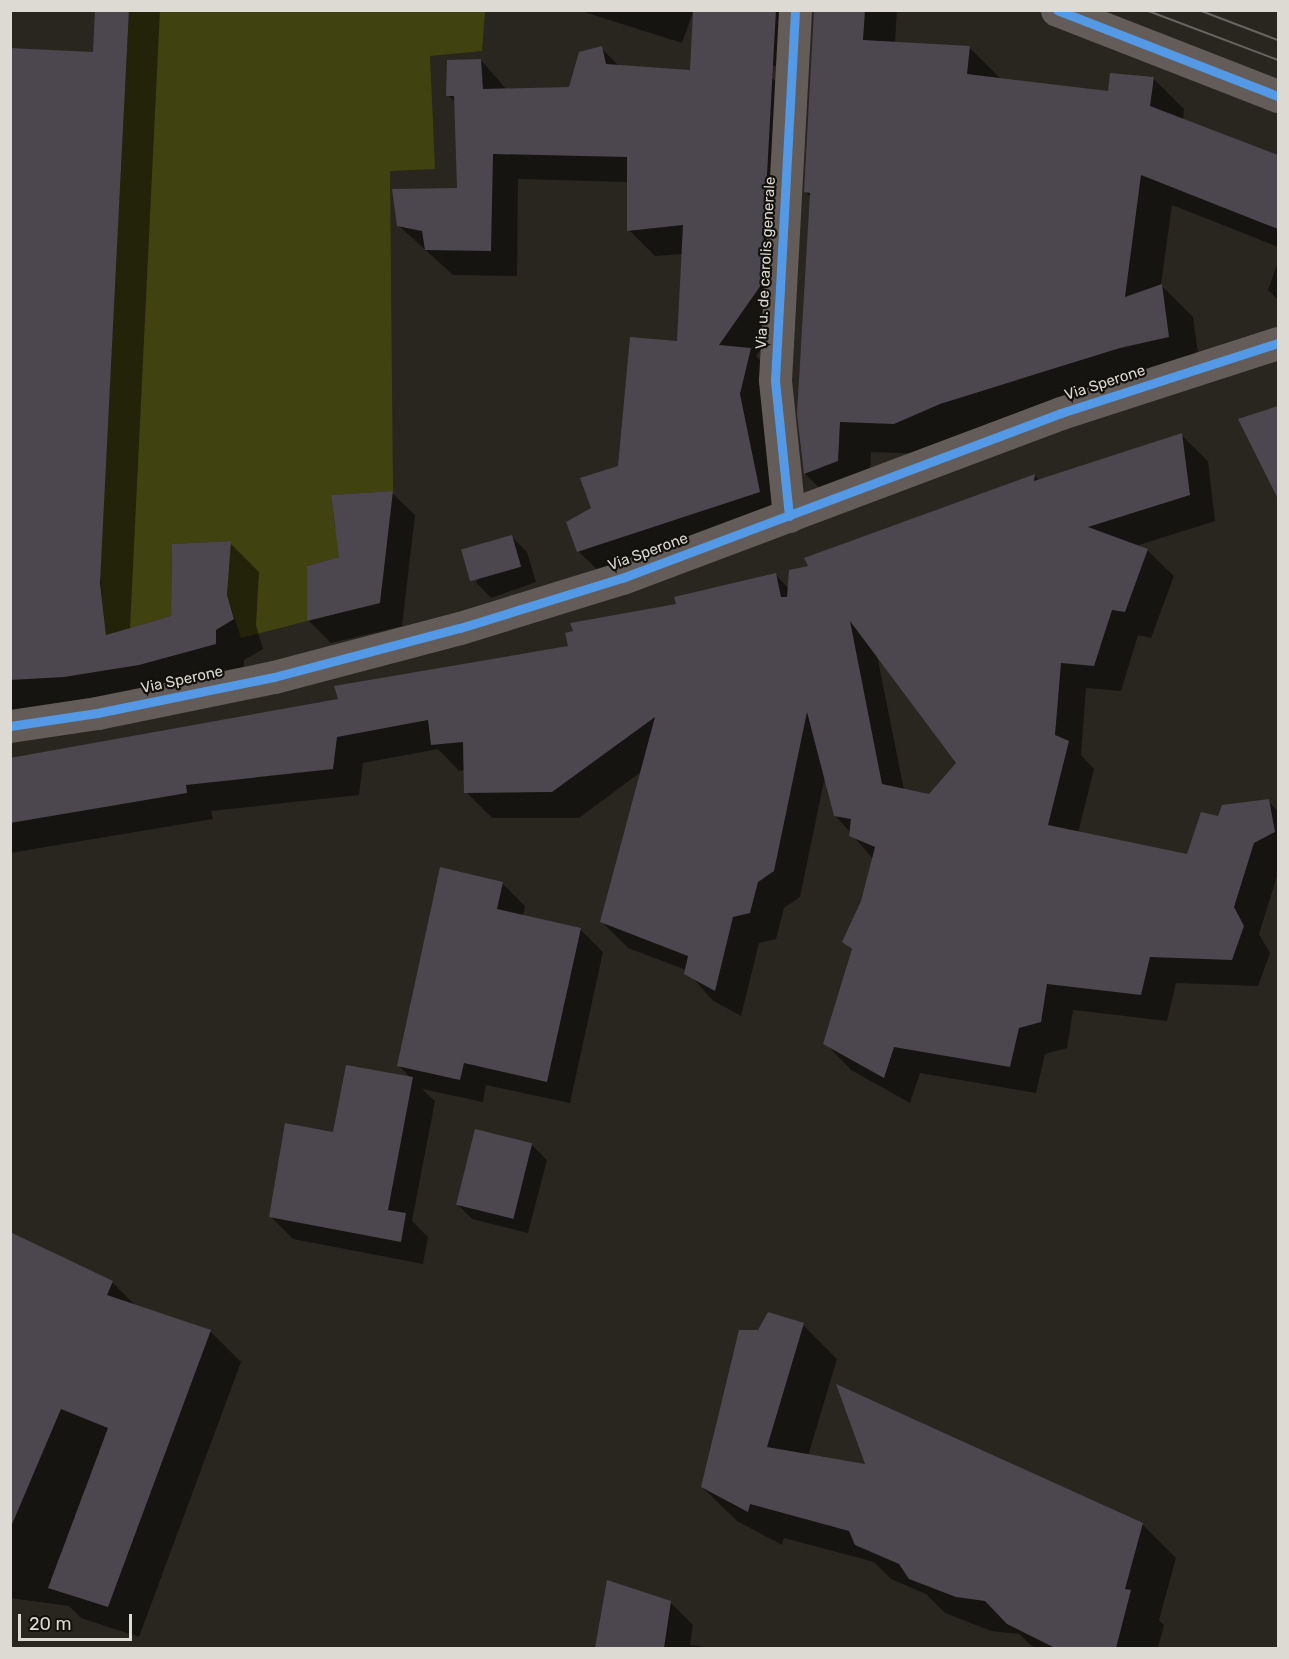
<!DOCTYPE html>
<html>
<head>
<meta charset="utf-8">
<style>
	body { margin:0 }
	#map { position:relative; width:1289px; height:1659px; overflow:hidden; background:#28261f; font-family:Rubik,sans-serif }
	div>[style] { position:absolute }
	.green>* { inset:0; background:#40430f }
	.shadow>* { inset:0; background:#0007 }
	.building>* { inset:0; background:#4c464e; transform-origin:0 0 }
	.minor>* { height:33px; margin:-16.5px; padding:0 16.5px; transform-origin:16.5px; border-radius:16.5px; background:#645c59 }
	.tram>* { height:1.5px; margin:-0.75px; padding:0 0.75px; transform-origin:0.75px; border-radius:0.75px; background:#696460 }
	.cycleway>* { height:9px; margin:-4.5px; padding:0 4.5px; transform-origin:4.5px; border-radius:4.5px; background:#5399e6 }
	span { translate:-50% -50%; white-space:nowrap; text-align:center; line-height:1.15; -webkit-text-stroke:4.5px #13110b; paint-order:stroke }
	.street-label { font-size:15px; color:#dcdad2 }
	.frame { position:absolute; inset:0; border:12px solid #dcdad2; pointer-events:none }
	.scale { position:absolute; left:18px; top:1614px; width:114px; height:27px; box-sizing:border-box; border:3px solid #dcdad2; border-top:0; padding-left:8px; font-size:18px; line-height:21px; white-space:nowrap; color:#dcdad2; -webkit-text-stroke:4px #13110b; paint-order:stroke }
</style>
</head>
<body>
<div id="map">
	<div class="green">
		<i style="clip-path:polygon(129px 11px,485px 11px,482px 51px,430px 56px,435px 169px,390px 171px,393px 491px,331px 495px,335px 528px,367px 549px,307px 566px,307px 621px,241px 638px,227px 595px,230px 541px,172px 544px,171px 616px,106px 635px,100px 575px)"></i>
	</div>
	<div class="shadow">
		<i style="clip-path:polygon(97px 10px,160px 10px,130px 629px,173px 617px,230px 543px,259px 572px,256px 625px,263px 649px,244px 660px,244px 673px,10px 711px,10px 49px,95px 53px)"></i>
		<i style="clip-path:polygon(578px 10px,792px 10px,803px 75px,723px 49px,693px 12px,682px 43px)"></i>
		<i style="clip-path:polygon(821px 10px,897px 10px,895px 44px,969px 47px,1001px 79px,1109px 92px,1153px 78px,1184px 109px,1183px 120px,1278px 157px,1278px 247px,1172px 205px,1161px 285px,1193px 317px,1200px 368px,926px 454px,871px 452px,869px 492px,836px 504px,805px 474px,811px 197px,805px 191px)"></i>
		<i style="clip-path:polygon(601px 48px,620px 67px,772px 78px,798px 104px,787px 312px,756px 356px,776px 376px,785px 518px,605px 577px,578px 551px,593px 509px,619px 467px,679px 343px,683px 254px,655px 256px,629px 230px,628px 182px,518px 179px,517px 276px,453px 275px,398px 225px,458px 189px,456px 103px,448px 95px,481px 60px,507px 90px,570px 89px)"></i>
		<i style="clip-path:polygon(1278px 262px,1278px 300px,1268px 290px)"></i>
		<i style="clip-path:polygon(1278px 407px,1278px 491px,1274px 475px,1240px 420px)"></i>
		<i style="clip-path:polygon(evenodd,1181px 435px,1208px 461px,1215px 521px,1136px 546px,1147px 550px,1174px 576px,1151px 638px,1138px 635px,1121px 691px,1086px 688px,1081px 755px,1094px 769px,1078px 833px,1188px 856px,1219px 818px,1268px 801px,1278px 811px,1278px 873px,1259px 934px,1270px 953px,1258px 986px,1176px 983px,1167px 1021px,1073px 1010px,1067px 1048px,1045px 1054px,1036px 1093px,920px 1073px,910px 1103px,851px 1070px,825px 1043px,853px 951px,844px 942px,862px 902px,873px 859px,835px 815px,825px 776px,800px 897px,784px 908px,776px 939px,759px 943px,741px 1016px,712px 1000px,686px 970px,628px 948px,601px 921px,641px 772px,579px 818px,492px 818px,466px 792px,465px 770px,459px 771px,438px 749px,363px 763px,359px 795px,211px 811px,213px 819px,10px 853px,10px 760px,339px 700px,569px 647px,677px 606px,776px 575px,789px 589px,810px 567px,806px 559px,1035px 476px,1040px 481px,1181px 435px,877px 655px,958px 764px,930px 795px,904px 790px,877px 655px)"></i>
		<i style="clip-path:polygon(392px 493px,415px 515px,402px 626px,331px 643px,308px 620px,341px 558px)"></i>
		<i style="clip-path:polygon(512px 537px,527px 552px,536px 582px,491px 598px,476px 582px)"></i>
		<i style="clip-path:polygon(502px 883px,525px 906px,523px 916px,580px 929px,603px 952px,570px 1103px,486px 1085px,483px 1102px,422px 1089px,435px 1101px,412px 1221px,428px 1237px,423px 1264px,293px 1239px,270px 1216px,334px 1134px,412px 1079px,399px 1066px)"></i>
		<i style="clip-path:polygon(532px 1145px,547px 1160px,528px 1233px,472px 1219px,457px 1204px)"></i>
		<i style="clip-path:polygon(10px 1241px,112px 1282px,137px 1307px,210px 1331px,241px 1362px,139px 1637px,81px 1618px,69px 1606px,10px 1598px)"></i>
		<i style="clip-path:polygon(803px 1325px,837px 1359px,808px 1456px,1142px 1524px,1176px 1558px,1159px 1620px,1164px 1625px,1158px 1648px,1034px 1648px,1019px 1634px,991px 1631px,945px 1613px,926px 1594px,891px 1579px,874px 1562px,784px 1538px,782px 1545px,737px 1521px,702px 1487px,759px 1331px)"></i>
		<i style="clip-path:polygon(608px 1582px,670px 1602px,693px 1625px,690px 1645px,715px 1648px,596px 1648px)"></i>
	</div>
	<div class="building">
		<i style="clip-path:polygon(95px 10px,129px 10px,100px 583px,106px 635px,171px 616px,172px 544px,231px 541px,227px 595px,234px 619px,216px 630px,216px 644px,139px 665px,64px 677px,10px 680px,10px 48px,93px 52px)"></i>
		<i style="clip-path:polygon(693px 10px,776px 10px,761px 285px,719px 345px,751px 348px,740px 394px,760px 492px,577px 552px,566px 522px,591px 508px,580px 478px,618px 466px,630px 337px,677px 341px,683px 225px,627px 231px,627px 157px,493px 154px,491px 251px,425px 250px,422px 231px,397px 226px,392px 189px,457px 188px,454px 96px,446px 96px,447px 60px,481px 59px,483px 89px,569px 87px,579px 52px,602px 46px,606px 64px,690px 70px)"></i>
		<i style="clip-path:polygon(814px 10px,865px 10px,863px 40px,970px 46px,967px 74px,1108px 91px,1110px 73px,1154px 77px,1150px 106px,1278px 155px,1278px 229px,1141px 175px,1125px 297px,1162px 284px,1169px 337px,1120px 348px,940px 404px,894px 424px,840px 422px,838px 461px,804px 474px,797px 414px,810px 193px,804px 192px)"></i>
		<i style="clip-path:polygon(1278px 406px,1278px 499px,1238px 419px)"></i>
		<i style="clip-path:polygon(evenodd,1182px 433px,1190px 495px,1088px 527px,1148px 549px,1125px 612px,1112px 610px,1094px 666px,1061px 663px,1055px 735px,1069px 741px,1048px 825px,1187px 854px,1201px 812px,1218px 816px,1222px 805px,1269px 799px,1275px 832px,1254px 843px,1234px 907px,1244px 926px,1232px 960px,1150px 957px,1141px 995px,1047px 984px,1041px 1022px,1019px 1028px,1010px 1067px,894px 1047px,884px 1078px,823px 1044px,852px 949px,842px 942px,861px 901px,875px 847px,849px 836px,851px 819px,834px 816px,807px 712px,774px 871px,758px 882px,750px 913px,733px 917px,715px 991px,684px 974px,688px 956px,600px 922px,655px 717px,552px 792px,464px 793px,463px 742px,431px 745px,428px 720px,337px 737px,333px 769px,186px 785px,187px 793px,10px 823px,10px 758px,338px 699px,334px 686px,568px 646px,565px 633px,573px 631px,570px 623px,676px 604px,674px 597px,776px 573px,781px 597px,787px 597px,789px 570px,808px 566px,804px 558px,1035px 474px,1034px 481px,1182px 433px,850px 621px,956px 763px,929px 794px,882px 784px,850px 621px)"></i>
		<i style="clip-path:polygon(393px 491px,380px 603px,307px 621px,307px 566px,339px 557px,331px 495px)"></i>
		<i style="left:512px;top:535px;width:33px;height:53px;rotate:74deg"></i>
		<i style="clip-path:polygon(440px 867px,503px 882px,497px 909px,581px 928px,547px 1082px,464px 1063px,460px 1080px,397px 1066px)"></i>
		<i style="clip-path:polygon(346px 1065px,413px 1077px,388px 1210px,406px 1213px,401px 1242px,269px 1217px,285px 1123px,333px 1132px)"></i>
		<i style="left:475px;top:1129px;width:59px;height:78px;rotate:14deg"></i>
		<i style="clip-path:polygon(10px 1232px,113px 1281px,107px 1295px,211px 1330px,108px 1607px,48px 1588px,108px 1428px,61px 1409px,10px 1529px)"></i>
		<i style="clip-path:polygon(768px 1312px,804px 1323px,767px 1447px,865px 1464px,836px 1384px,1143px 1523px,1125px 1589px,1131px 1590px,1116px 1648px,1055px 1648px,1007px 1624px,985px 1601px,956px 1597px,909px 1579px,899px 1564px,855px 1545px,849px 1531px,750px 1504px,748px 1512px,701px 1487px,739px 1330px,758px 1330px)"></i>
		<i style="clip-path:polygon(607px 1580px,671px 1601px,664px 1648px,595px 1648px)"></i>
	</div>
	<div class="minor">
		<i style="left:1057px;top:10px;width:237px;rotate:21.3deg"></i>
		<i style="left:789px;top:516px;width:137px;rotate:-95.9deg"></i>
		<i style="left:775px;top:380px;width:371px;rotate:-86.9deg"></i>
		<i style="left:10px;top:726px;width:88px;rotate:-8.5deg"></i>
		<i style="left:97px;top:713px;width:181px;rotate:-11.5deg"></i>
		<i style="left:274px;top:677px;width:192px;rotate:-14.8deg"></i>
		<i style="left:460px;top:628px;width:170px;rotate:-17.2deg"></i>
		<i style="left:622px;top:578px;width:469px;rotate:-20.6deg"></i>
		<i style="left:1061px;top:413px;width:228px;rotate:-17.9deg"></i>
	</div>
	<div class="tram">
		<i style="left:1146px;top:10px;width:141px;rotate:20.7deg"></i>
		<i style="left:1199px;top:10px;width:85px;rotate:20.8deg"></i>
	</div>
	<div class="cycleway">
		<i style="left:1057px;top:10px;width:237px;rotate:21.3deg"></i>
		<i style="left:789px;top:516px;width:137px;rotate:-95.9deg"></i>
		<i style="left:775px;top:380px;width:371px;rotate:-86.9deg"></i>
		<i style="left:10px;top:726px;width:88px;rotate:-8.5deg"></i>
		<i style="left:97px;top:713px;width:181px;rotate:-11.5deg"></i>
		<i style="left:274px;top:677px;width:192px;rotate:-14.8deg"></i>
		<i style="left:460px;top:628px;width:170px;rotate:-17.2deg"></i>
		<i style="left:622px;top:578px;width:469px;rotate:-20.6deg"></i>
		<i style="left:1061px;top:413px;width:228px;rotate:-17.9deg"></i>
	</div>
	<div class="street-label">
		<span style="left:766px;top:263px;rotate:-87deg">Via u. de carolis generale</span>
		<span style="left:1105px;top:383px;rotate:-18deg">Via Sperone</span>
		<span style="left:648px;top:552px;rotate:-20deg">Via Sperone</span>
		<span style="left:182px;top:680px;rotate:-12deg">Via Sperone</span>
	</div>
	<div class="frame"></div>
	<div class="scale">20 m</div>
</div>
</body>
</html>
